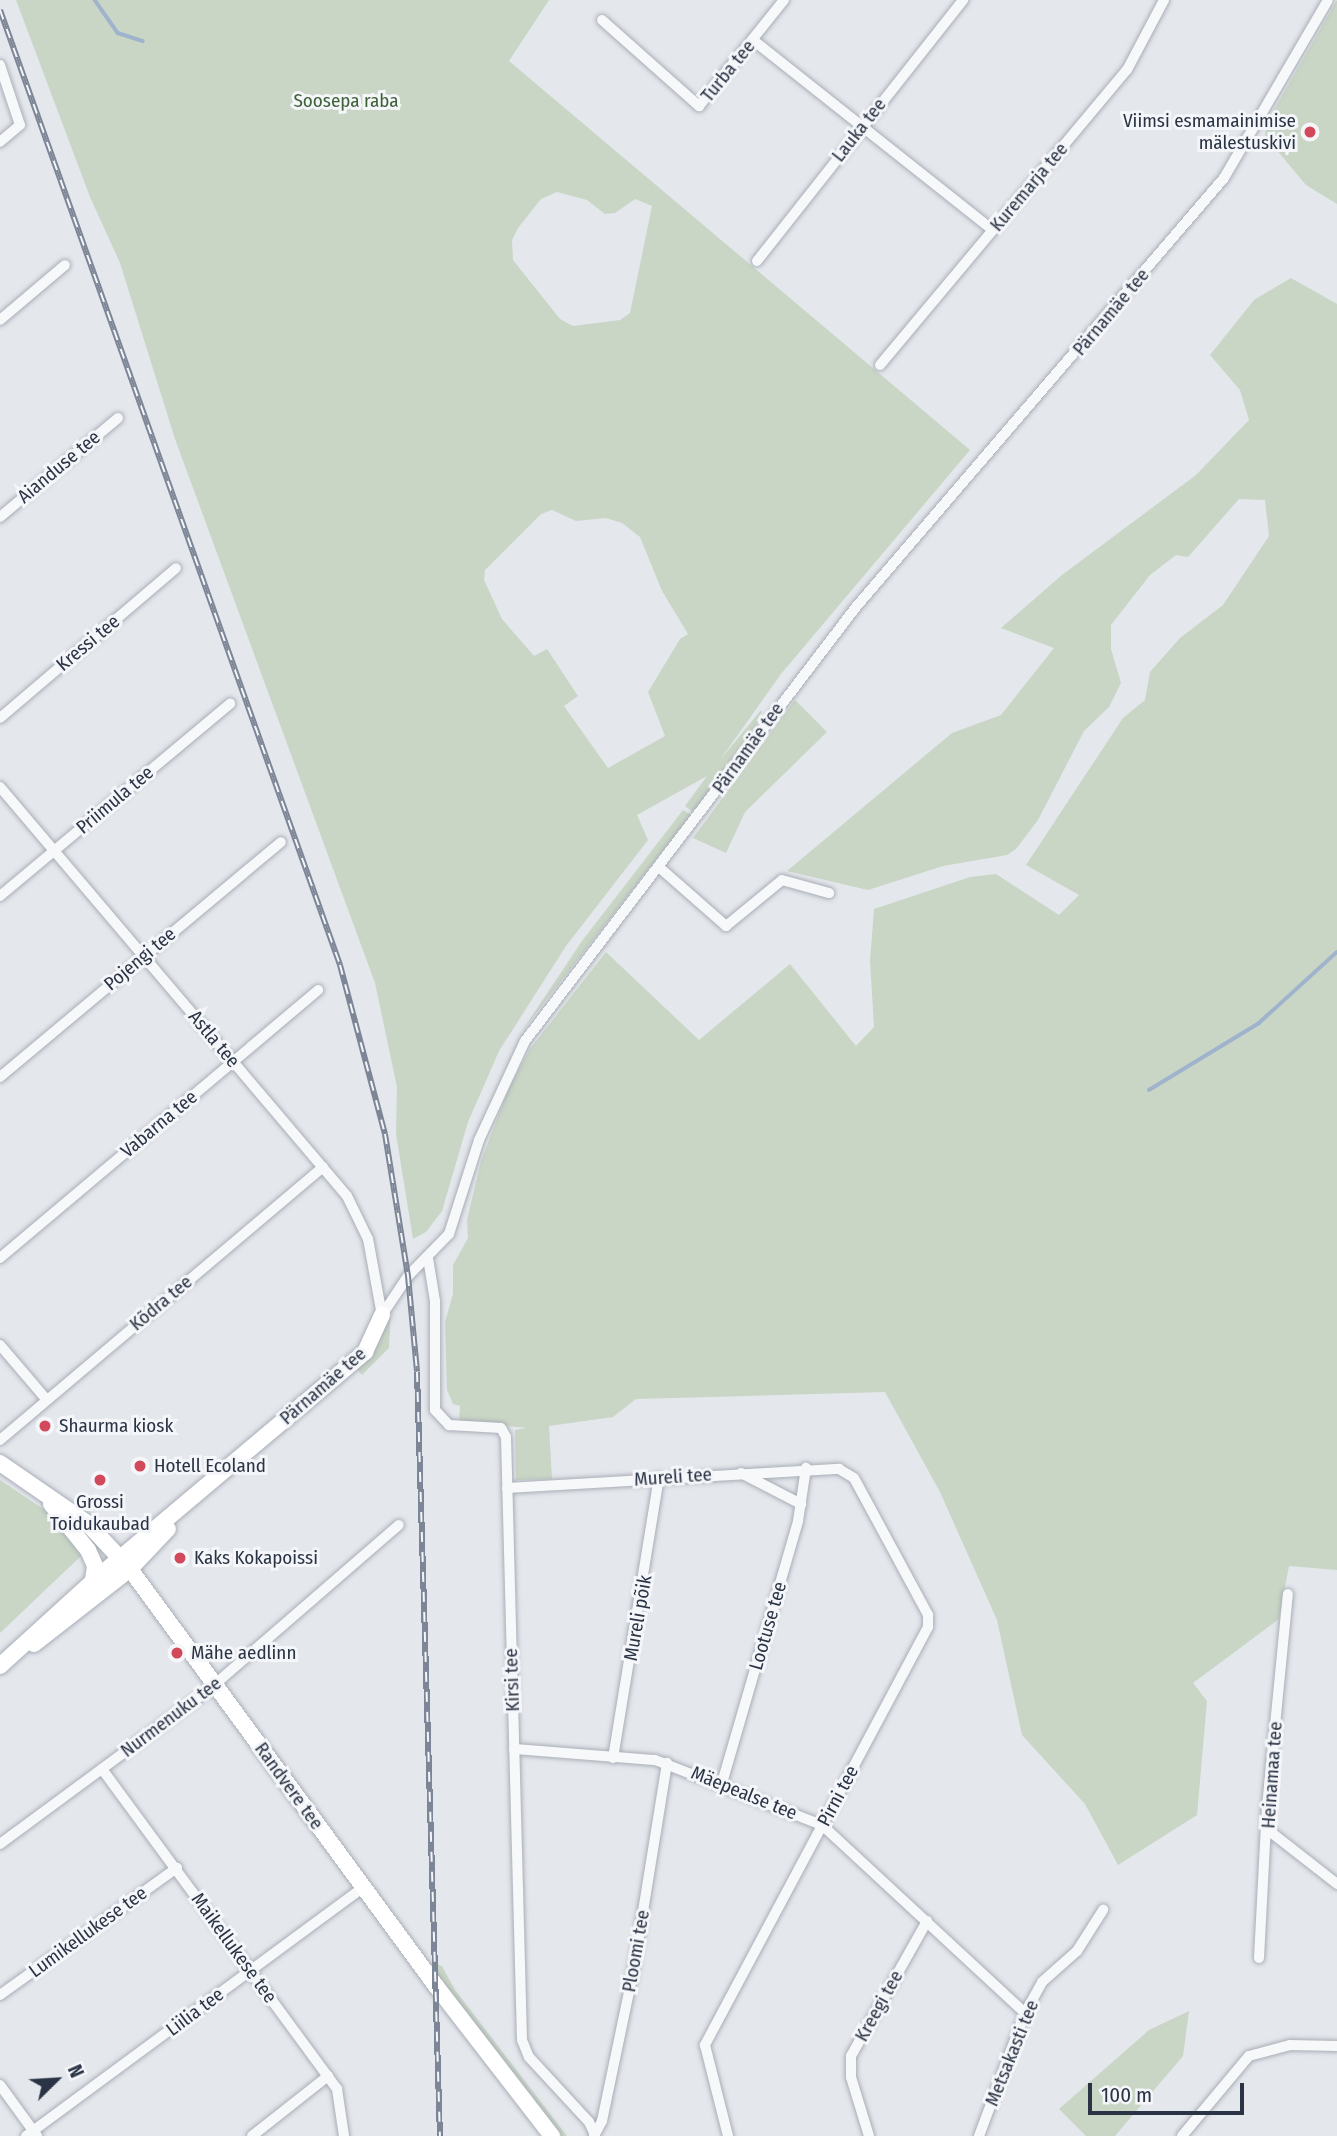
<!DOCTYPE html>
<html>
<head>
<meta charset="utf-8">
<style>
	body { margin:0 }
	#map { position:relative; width:1337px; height:2136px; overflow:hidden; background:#e4e7ec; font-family:"Fira Sans Condensed",sans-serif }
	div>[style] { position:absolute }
	.green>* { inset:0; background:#c9d6c5 }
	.stream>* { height:3.5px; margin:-1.75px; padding:0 1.75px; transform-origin:1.75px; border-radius:1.75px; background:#9fb4cc }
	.roads { filter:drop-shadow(0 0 2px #a9aeb7) drop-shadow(0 0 2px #a9aeb7) }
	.street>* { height:10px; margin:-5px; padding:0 5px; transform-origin:5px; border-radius:5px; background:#f7f8fa }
	.secondary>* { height:16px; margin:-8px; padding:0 8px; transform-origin:8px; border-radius:8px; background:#fff }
	.rail>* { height:6px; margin-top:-3px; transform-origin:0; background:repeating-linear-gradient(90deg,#f4f6f9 0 10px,#7d8696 0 20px); box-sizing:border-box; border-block:2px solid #7d8696 }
	.dots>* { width:19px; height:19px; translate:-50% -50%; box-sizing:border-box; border:4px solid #f4f6f9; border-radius:50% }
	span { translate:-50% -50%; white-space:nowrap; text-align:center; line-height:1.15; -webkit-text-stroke:6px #f4f6f9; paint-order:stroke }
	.street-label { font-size:19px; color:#2b3445 }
	.park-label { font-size:19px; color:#3f6138 }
	.poi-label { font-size:19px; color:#2b3445 }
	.right { translate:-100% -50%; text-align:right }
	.left { translate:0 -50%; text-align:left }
	.north { position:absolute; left:21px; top:2045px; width:70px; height:70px; -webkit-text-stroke:5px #f4f6f9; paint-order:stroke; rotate:66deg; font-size:19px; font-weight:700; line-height:28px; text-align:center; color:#2b3445 }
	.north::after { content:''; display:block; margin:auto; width:24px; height:32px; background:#2b3445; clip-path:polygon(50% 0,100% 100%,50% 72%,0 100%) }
	.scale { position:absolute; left:1088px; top:2083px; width:156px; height:32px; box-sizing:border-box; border:4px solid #2b3445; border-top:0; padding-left:9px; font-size:21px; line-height:24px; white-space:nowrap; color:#2b3445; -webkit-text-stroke:5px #f4f6f9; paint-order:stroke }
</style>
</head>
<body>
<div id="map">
	<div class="green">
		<i style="clip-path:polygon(evenodd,16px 0,549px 0,509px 61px,970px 450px,781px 674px,720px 760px,761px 710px,762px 718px,693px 812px,685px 806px,707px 776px,637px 815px,648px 840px,566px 946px,499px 1051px,468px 1122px,442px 1211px,426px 1232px,413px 1239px,396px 1134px,397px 1087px,375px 983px,175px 439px,120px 263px,90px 197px,16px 0,557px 192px,587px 200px,605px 214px,615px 213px,635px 199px,652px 206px,630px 313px,620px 320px,573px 326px,560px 319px,513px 260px,512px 240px,518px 228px,541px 199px,557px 192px,16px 0,552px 510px,576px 521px,606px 518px,622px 523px,640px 537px,662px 591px,688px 634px,680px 639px,648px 692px,665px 736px,608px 768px,564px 706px,578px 696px,547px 649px,534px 656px,502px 619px,484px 580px,485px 570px,541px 514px,552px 510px)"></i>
		<i style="clip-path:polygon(1337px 0,1337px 204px,1306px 185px,1265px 136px,1267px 122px)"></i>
		<i style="clip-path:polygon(1291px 278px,1337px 304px,1337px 1570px,1289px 1566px,1279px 1619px,1193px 1683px,1207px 1701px,1197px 1815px,1118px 1865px,1085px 1804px,1022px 1735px,997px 1620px,940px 1492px,885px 1392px,636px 1399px,613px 1417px,549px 1426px,552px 1479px,516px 1480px,515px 1430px,526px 1428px,459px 1421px,460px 1406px,453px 1404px,447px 1390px,445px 1322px,453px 1294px,453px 1265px,468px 1238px,467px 1220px,481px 1161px,509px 1088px,530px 1049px,606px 952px,699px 1040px,790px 964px,856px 1046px,874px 1027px,870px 961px,874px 909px,970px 877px,996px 874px,1059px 915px,1079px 895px,1026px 865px,1123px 718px,1145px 700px,1150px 672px,1180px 638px,1223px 605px,1269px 536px,1265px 500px,1239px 499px,1188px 557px,1176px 555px,1150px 575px,1111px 625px,1111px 649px,1121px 683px,1109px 707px,1084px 731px,1038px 820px,1016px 849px,1007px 855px,943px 866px,868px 890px,787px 871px,952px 733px,1001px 715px,1054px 648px,1001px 628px,1062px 575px,1196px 475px,1249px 420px,1240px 390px,1210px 355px,1254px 300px)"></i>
		<i style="clip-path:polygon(795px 700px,827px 732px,745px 812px,726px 853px,693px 838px)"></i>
		<i style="clip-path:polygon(683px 810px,691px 815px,522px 1031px,582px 941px)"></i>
		<i style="clip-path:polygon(391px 1306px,389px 1348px,362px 1375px,356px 1368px,377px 1346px)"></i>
		<i style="clip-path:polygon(0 1480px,49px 1513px,81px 1556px,0 1633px)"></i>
		<i style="clip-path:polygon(437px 1964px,442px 1966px,455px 1990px,567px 2136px,560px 2136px,436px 1978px)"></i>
		<i style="clip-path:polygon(1189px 2011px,1183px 2056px,1115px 2136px,1086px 2136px,1059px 2109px,1149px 2030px)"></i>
	</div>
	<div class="stream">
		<i style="left:95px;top:0;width:40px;rotate:55.1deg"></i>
		<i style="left:118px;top:33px;width:26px;rotate:18deg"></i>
		<i style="left:1149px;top:1090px;width:129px;rotate:-31.3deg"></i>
		<i style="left:1259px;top:1023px;width:105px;rotate:-42.3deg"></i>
	</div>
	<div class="roads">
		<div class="street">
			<i style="left:602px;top:20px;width:130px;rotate:41.6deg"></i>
			<i style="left:699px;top:106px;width:136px;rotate:-51.3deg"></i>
			<i style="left:753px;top:40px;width:306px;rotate:38.4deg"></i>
			<i style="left:0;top:65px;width:63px;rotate:71.6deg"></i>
			<i style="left:20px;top:125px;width:26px;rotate:140deg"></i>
			<i style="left:757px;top:261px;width:333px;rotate:-51.7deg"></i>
			<i style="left:0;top:320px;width:85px;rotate:-40.2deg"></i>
			<i style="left:880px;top:365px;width:385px;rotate:-50.1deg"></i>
			<i style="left:1127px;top:70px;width:79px;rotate:-62.1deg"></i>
			<i style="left:0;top:517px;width:154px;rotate:-40deg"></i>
			<i style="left:0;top:718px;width:231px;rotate:-40.4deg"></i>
			<i style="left:0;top:787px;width:536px;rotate:49.69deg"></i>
			<i style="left:347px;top:1196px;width:48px;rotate:64deg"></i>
			<i style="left:368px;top:1239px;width:77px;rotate:79.6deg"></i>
			<i style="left:660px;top:868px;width:88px;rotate:41.3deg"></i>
			<i style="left:726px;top:926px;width:72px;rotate:-39.4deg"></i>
			<i style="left:782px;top:880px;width:49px;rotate:15.5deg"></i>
			<i style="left:0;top:896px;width:300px;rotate:-39.9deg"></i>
			<i style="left:0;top:1077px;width:366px;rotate:-39.9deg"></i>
			<i style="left:0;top:1258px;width:416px;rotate:-40.1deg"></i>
			<i style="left:428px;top:1258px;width:44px;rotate:80.8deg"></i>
			<i style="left:435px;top:1301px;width:109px;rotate:90deg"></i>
			<i style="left:435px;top:1410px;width:21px;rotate:47deg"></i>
			<i style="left:449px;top:1425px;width:52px;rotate:3.3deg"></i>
			<i style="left:501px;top:1428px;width:10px;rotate:61deg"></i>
			<i style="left:506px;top:1437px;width:603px;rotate:88.48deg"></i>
			<i style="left:522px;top:2040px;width:18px;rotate:68deg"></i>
			<i style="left:529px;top:2057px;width:88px;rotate:47.3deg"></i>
			<i style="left:589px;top:2122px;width:14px;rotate:65deg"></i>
			<i style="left:382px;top:1315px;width:47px;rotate:-56.3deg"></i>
			<i style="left:408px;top:1276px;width:59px;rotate:-45.7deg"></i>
			<i style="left:449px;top:1234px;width:99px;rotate:-72.3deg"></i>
			<i style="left:479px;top:1140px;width:109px;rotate:-65.1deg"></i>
			<i style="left:525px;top:1041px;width:546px;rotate:-52.67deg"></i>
			<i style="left:856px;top:607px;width:565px;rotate:-49.38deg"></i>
			<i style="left:1224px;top:178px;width:206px;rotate:-59.7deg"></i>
			<i style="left:0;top:1345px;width:71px;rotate:49.6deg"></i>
			<i style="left:0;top:1440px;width:423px;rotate:-40.2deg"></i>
			<i style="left:741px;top:1473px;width:68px;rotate:27.3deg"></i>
			<i style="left:507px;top:1488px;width:333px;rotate:-3.3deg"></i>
			<i style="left:839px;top:1469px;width:17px;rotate:31deg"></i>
			<i style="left:854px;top:1478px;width:156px;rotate:61.6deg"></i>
			<i style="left:928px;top:1615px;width:12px;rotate:90deg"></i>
			<i style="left:928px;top:1627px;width:474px;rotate:118.1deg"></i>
			<i style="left:705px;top:2045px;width:94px;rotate:75.8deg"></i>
			<i style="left:514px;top:1749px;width:141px;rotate:4.5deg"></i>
			<i style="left:655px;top:1760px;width:179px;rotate:21.3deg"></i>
			<i style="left:822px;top:1825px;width:277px;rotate:42.8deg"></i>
			<i style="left:613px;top:1758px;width:284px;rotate:-80.7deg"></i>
			<i style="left:102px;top:1769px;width:397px;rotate:53.7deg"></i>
			<i style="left:337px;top:2089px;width:48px;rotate:81.5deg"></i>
			<i style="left:722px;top:1783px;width:273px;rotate:-73.8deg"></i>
			<i style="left:798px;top:1521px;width:54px;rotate:-81.4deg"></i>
			<i style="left:1268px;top:1830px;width:88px;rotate:38deg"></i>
			<i style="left:0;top:1844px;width:256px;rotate:-36.4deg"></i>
			<i style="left:206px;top:1692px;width:255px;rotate:-40.9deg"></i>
			<i style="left:1259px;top:1958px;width:151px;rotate:-87deg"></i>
			<i style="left:1267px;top:1807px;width:214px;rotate:-84.4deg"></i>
			<i style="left:0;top:1995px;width:218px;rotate:-35.7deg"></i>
			<i style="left:0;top:2085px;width:63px;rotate:54deg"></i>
			<i style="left:26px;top:2136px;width:420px;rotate:-36.4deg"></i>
			<i style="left:252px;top:2136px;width:97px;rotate:-38.3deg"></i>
			<i style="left:594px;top:2136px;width:17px;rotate:-62deg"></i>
			<i style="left:602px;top:2121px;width:151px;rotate:-78.2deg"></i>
			<i style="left:633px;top:1973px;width:213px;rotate:-80.8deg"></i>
			<i style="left:869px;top:2136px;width:62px;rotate:-107deg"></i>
			<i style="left:851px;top:2077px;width:21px;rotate:-90deg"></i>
			<i style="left:851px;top:2056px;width:155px;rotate:-60.6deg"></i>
			<i style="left:979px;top:2136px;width:131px;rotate:-69.5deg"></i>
			<i style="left:1025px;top:2013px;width:35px;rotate:-61deg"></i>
			<i style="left:1042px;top:1982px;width:47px;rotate:-41.5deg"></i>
			<i style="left:1077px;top:1951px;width:49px;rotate:-57.6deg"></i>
			<i style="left:1182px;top:2136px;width:104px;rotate:-50.1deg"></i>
			<i style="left:1249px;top:2056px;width:42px;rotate:-15deg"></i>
			<i style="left:1290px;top:2045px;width:47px;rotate:1.2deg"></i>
		</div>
		<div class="secondary">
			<i style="left:0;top:1463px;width:106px;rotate:34.6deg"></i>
			<i style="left:87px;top:1523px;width:63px;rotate:46.9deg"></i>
			<i style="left:130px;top:1569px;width:517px;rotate:53.73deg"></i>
			<i style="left:436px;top:1986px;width:190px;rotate:52.3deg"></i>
			<i style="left:51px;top:1504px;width:59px;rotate:51.2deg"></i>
			<i style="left:88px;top:1550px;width:17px;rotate:66deg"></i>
			<i style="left:95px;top:1566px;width:15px;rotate:98deg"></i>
			<i style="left:34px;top:1644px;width:122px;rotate:-38deg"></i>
			<i style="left:130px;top:1569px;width:55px;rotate:-46.5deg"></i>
			<i style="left:0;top:1666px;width:126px;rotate:-42.4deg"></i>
			<i style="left:93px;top:1581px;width:356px;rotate:-40.1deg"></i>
			<i style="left:365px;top:1352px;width:41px;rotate:-65.3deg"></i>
		</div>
	</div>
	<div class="rail">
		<i style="left:0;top:10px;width:1014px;rotate:70.4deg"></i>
		<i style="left:340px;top:965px;width:175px;rotate:75.1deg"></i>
		<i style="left:385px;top:1134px;width:144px;rotate:80.8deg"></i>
		<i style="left:408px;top:1276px;width:96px;rotate:84.6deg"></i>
		<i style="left:417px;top:1372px;width:764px;rotate:88.28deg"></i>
	</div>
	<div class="dots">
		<i style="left:1310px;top:132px;background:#d1495b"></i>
		<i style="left:45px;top:1426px;background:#d1495b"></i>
		<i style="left:140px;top:1466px;background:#d1495b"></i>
		<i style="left:100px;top:1480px;background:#d1495b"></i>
		<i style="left:180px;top:1558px;background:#d1495b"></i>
		<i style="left:177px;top:1653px;background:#d1495b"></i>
	</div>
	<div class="street-label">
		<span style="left:728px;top:71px;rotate:-51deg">Turba tee</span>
		<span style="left:859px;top:130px;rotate:-52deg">Lauka tee</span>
		<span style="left:1029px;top:187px;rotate:-50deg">Kuremarja tee</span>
		<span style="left:1111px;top:312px;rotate:-50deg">Pärnamäe tee</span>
		<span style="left:59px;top:467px;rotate:-40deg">Aianduse tee</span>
		<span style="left:88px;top:643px;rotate:-40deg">Kressi tee</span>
		<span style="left:748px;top:748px;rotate:-54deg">Pärnamäe tee</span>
		<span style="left:115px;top:800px;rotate:-40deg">Priimula tee</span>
		<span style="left:140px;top:959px;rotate:-40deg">Pojengi tee</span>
		<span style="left:214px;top:1039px;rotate:50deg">Astla tee</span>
		<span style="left:159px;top:1124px;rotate:-40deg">Vabarna tee</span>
		<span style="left:161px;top:1303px;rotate:-40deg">Kõdra tee</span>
		<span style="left:323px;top:1386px;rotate:-41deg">Pärnamäe tee</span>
		<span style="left:673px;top:1477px;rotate:-4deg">Mureli tee</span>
		<span style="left:638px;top:1618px;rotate:-80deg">Mureli põik</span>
		<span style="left:768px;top:1626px;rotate:-74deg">Lootuse tee</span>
		<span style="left:512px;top:1680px;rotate:-92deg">Kirsi tee</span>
		<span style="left:171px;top:1717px;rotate:-37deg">Nurmenuku tee</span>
		<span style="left:1272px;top:1775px;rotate:-86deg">Heinamaa tee</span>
		<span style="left:289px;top:1786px;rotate:54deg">Randvere tee</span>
		<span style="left:744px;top:1793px;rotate:22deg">Mäepealse tee</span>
		<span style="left:838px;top:1796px;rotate:-62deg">Pirni tee</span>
		<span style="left:88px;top:1932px;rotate:-36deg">Lumikellukese tee</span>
		<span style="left:234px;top:1948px;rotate:54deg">Maikellukese tee</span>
		<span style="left:636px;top:1951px;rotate:-80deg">Ploomi tee</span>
		<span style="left:879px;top:2006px;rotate:-61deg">Kreegi tee</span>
		<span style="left:195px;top:2012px;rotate:-37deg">Liilia tee</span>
		<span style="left:1012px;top:2053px;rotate:-68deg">Metsakasti tee</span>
	</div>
	<div class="park-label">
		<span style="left:346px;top:101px">Soosepa raba</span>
	</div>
	<div class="poi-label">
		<span class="right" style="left:1296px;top:132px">Viimsi esmamainimise<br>mälestuskivi</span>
		<span class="left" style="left:59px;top:1426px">Shaurma kiosk</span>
		<span class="left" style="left:154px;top:1466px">Hotell Ecoland</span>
		<span style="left:100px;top:1513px">Grossi<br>Toidukaubad</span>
		<span class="left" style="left:194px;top:1558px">Kaks Kokapoissi</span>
		<span class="left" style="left:191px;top:1653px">Mähe aedlinn</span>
	</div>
	<div class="north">N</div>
	<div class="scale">100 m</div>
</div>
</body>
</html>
